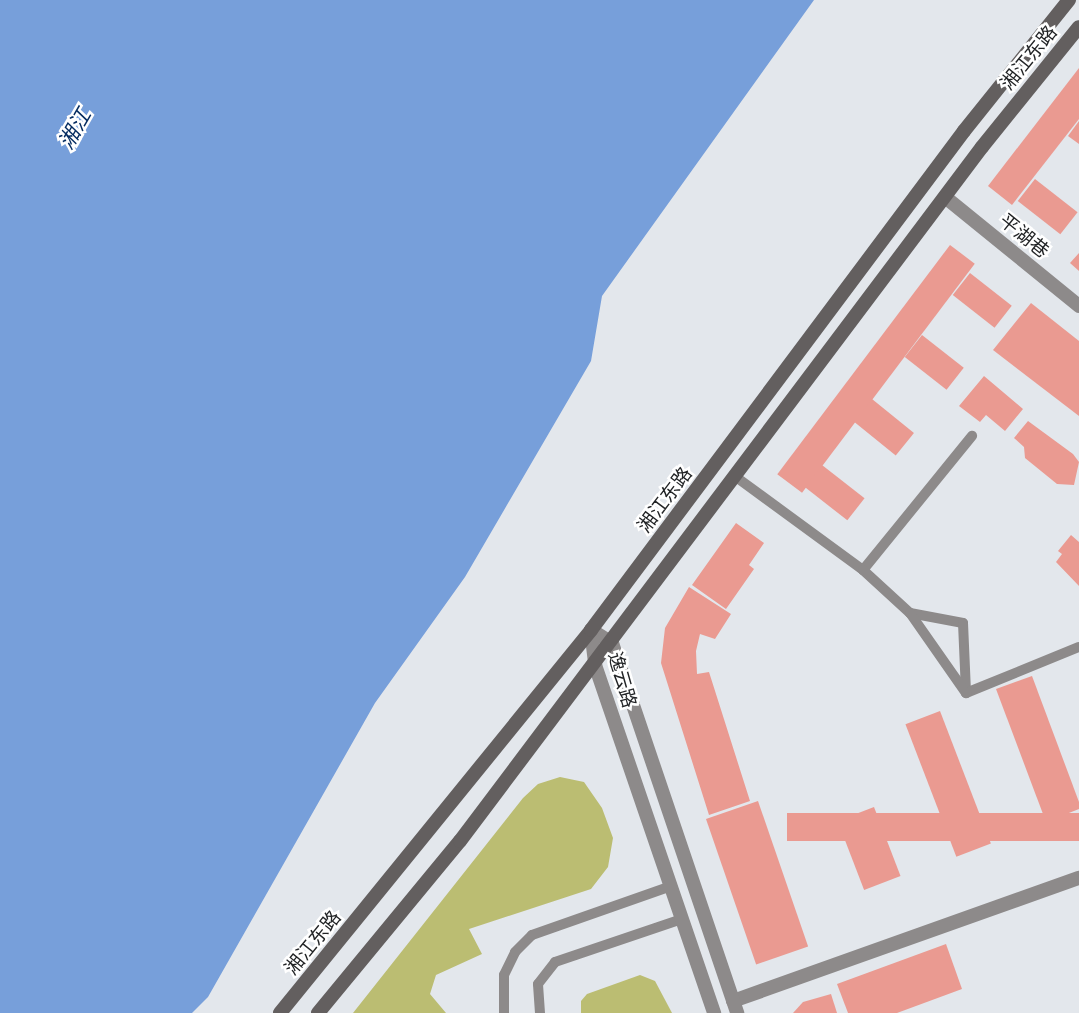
<!DOCTYPE html>
<html>
<head>
<meta charset="utf-8">
<style>
	body { margin:0 }
	#map { position:relative; width:1079px; height:1013px; overflow:hidden; background:#e3e7ec; font-family:Arial,"Noto Sans SC",sans-serif }
	div>[style] { position:absolute }
	.forest>* { inset:0; background:#bbbd72 }
	.water>* { inset:0; background:#779fda }
	.building>* { inset:0; background:#ea9a91; transform-origin:0 0 }
	.service>* { height:10px; margin:-5px; padding:0 5px; transform-origin:5px; border-radius:5px; background:#8d8a8a }
	.minor>* { height:14px; margin:-7px; padding:0 7px; transform-origin:7px; border-radius:7px; background:#8d8a8a }
	.tertiary>* { height:14px; margin:-7px; padding:0 7px; transform-origin:7px; border-radius:7px; background:#8d8a8a }
	.secondary>* { height:14px; margin:-7px; padding:0 7px; transform-origin:7px; border-radius:7px; background:#635f5f }
	span { translate:-50% -50%; white-space:nowrap; text-align:center; line-height:1.15; -webkit-text-stroke:5px #fff; paint-order:stroke }
	.street-label { font-size:19px; color:#222426 }
	.water-label { font-size:21px; color:#052c61; font-style:italic }
</style>
</head>
<body>
<div id="map">
	<div class="forest">
		<i style="clip-path:polygon(560px 777px,584px 782px,602px 808px,613px 838px,608px 867px,591px 889px,469px 929px,482px 954px,436px 975px,430px 994px,446px 1013px,353px 1013px,523px 798px,538px 784px)"></i>
		<i style="clip-path:polygon(640px 975px,655px 981px,672px 1013px,581px 1013px,581px 1001px,587px 994px)"></i>
	</div>
	<div class="water">
		<i style="clip-path:polygon(0 0,814px 0,602px 296px,591px 361px,465px 577px,375px 703px,208px 997px,192px 1013px,0 1013px)"></i>
	</div>
	<div class="building">
		<i style="clip-path:polygon(1079px 68px,1079px 119px,1012px 205px,988px 186px)"></i>
		<i style="clip-path:polygon(1079px 121px,1079px 144px,1068px 136px)"></i>
		<i style="left:1035px;top:179px;width:54px;height:28px;rotate:38deg"></i>
		<i style="left:950px;top:245px;width:31px;height:287px;rotate:37deg"></i>
		<i style="clip-path:polygon(1079px 253px,1079px 271px,1070px 263px)"></i>
		<i style="left:970px;top:273px;width:53px;height:28px;rotate:38deg"></i>
		<i style="clip-path:polygon(1031px 303px,1079px 341px,1079px 416px,993px 350px)"></i>
		<i style="left:922px;top:335px;width:53px;height:28px;rotate:38deg"></i>
		<i style="clip-path:polygon(984px 376px,1023px 409px,1005px 431px,986px 415px,980px 422px,959px 406px)"></i>
		<i style="left:872px;top:399px;width:54px;height:29px;rotate:39deg"></i>
		<i style="clip-path:polygon(1028px 421px,1073px 454px,1079px 462px,1074px 485px,1057px 484px,1025px 458px,1024px 447px,1014px 438px)"></i>
		<i style="left:822px;top:465px;width:54px;height:28px;rotate:38deg"></i>
		<i style="clip-path:polygon(736px 523px,764px 543px,749px 565px,754px 569px,726px 609px,692px 585px)"></i>
		<i style="clip-path:polygon(1071px 535px,1079px 542px,1079px 586px,1056px 562px,1062px 554px,1058px 551px)"></i>
		<i style="clip-path:polygon(689px 587px,731px 614px,715px 639px,700px 634px,696px 651px,697px 674px,709px 672px,750px 801px,709px 815px,661px 663px,665px 628px)"></i>
		<i style="clip-path:polygon(1032px 676px,1079px 802px,1079px 809px,1046px 822px,996px 689px)"></i>
		<i style="left:940px;top:711px;width:142px;height:37px;rotate:69deg"></i>
		<i style="left:758px;top:801px;width:154px;height:55px;rotate:71deg"></i>
		<i style="left:874px;top:807px;width:74px;height:39px;rotate:69deg"></i>
		<i style="left:1079px;top:813px;width:28px;height:292px;rotate:90deg"></i>
		<i style="clip-path:polygon(946px 944px,962px 989px,897px 1013px,848px 1013px,837px 984px)"></i>
		<i style="clip-path:polygon(831px 994px,837px 1013px,793px 1013px,803px 1002px)"></i>
	</div>
	<div class="service">
		<i style="left:736px;top:477px;width:157px;rotate:36.2deg"></i>
		<i style="left:863px;top:570px;width:173px;rotate:-50.9deg"></i>
		<i style="left:863px;top:570px;width:64px;rotate:42.5deg"></i>
		<i style="left:910px;top:613px;width:54px;rotate:10.7deg"></i>
		<i style="left:963px;top:623px;width:70px;rotate:87.5deg"></i>
		<i style="left:966px;top:693px;width:122px;rotate:-22.2deg"></i>
		<i style="left:910px;top:613px;width:98px;rotate:55deg"></i>
		<i style="left:504px;top:1013px;width:38px;rotate:-90deg"></i>
		<i style="left:504px;top:975px;width:25px;rotate:-64deg"></i>
		<i style="left:515px;top:952px;width:24px;rotate:-45deg"></i>
		<i style="left:532px;top:935px;width:147px;rotate:-19.4deg"></i>
		<i style="left:540px;top:1013px;width:29px;rotate:-94deg"></i>
		<i style="left:538px;top:984px;width:28px;rotate:-52deg"></i>
		<i style="left:555px;top:962px;width:134px;rotate:-18.7deg"></i>
	</div>
	<div class="minor">
		<i style="left:945px;top:197px;width:173px;rotate:39.1deg"></i>
		<i style="left:733px;top:1001px;width:367px;rotate:-19.6deg"></i>
	</div>
	<div class="tertiary">
		<i style="left:591px;top:630px;width:25px;rotate:32deg"></i>
		<i style="left:612px;top:643px;width:391px;rotate:71.3deg"></i>
		<i style="left:591px;top:630px;width:35px;rotate:83deg"></i>
		<i style="left:595px;top:665px;width:368px;rotate:71.1deg"></i>
	</div>
	<div class="secondary">
		<i style="left:280px;top:1013px;width:493px;rotate:-50.9deg"></i>
		<i style="left:591px;top:630px;width:623px;rotate:-53.22deg"></i>
		<i style="left:964px;top:131px;width:168px;rotate:-51.3deg"></i>
		<i style="left:318px;top:1013px;width:223px;rotate:-50.5deg"></i>
		<i style="left:460px;top:841px;width:868px;rotate:-53.05deg"></i>
		<i style="left:982px;top:147px;width:154px;rotate:-51.1deg"></i>
	</div>
	<div class="street-label">
		<span style="left:1029px;top:58px;rotate:-51deg">湘江东路</span>
		<span style="left:1024px;top:236px;rotate:39deg">平湖巷</span>
		<span style="left:665px;top:500px;rotate:-53deg">湘江东路</span>
		<span style="left:622px;top:680px;rotate:74deg">逸云路</span>
		<span style="left:313px;top:943px;rotate:-51deg">湘江东路</span>
	</div>
	<div class="water-label">
		<span style="left:75px;top:129px;rotate:-60deg">湘江</span>
	</div>
</div>
</body>
</html>
